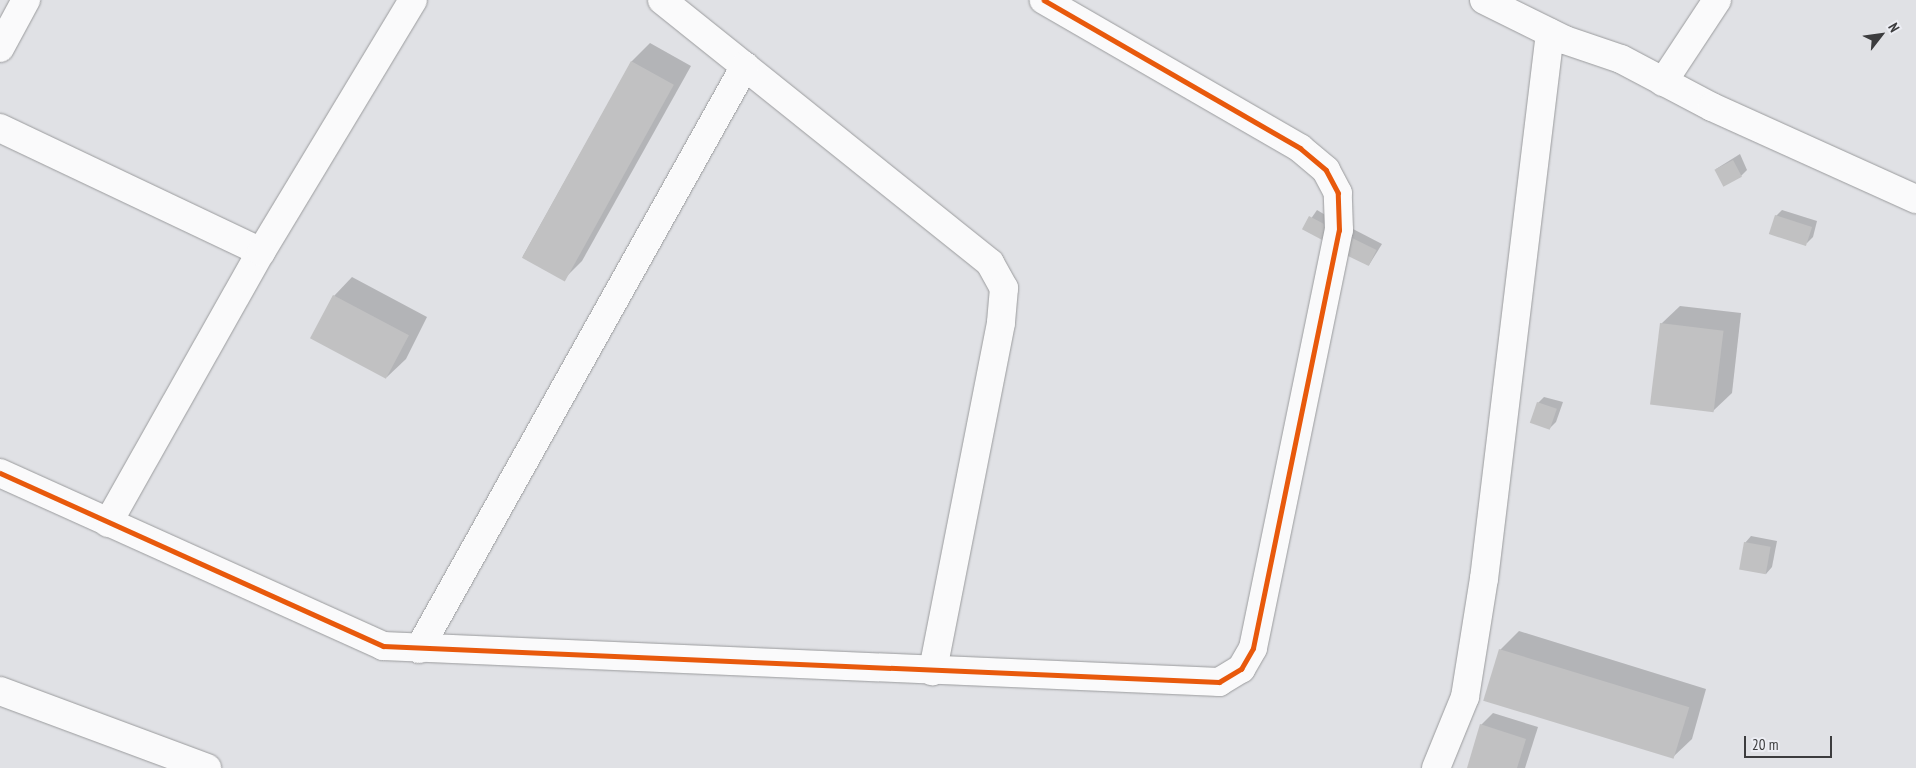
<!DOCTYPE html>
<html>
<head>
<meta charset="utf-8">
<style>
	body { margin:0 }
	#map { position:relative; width:1916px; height:768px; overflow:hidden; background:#e0e1e5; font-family:"PT Sans Narrow",sans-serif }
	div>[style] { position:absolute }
	.shadow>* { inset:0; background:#0003 }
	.building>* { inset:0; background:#c1c1c2; transform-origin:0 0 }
	.roads { filter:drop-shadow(0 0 1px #9a9b9d) drop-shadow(0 0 1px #9a9b9d) }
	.minor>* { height:28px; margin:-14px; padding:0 14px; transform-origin:14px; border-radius:14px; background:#fafafb }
	.tertiary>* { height:28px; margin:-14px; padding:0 14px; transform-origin:14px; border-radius:14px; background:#fafafb }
	.cycleway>* { height:5px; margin:-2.5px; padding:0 2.5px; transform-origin:2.5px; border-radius:2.5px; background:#e8590c }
	span { translate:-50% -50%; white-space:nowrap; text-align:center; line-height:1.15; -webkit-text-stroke:4px #ecedf3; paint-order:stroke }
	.north { position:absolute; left:1856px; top:10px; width:50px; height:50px; -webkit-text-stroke:4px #ecedf3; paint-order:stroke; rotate:60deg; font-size:14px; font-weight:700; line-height:20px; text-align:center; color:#3c3c3e }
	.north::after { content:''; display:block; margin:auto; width:18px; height:22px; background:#3c3c3e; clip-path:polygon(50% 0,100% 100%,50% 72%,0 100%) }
	.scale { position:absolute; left:1744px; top:736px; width:88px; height:22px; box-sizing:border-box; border:2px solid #3c3c3e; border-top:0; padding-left:6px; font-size:15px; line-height:18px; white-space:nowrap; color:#3c3c3e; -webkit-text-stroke:4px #ecedf3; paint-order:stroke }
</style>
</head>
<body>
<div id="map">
	<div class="shadow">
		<i style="clip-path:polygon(650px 43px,691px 66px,582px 261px,564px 279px,523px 256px,632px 61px)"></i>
		<i style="clip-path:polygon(1740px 154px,1747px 170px,1741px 176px,1716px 169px)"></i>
		<i style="clip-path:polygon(1317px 210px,1342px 225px,1304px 229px)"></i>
		<i style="clip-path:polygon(1782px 210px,1817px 221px,1813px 237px,1807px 243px,1776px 216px)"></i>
		<i style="clip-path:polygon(1353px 229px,1382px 244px,1369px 265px,1347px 235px)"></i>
		<i style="clip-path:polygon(352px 277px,427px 317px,406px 359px,387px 377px,334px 296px)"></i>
		<i style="clip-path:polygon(1680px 306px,1741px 313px,1732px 393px,1713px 411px,1661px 324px)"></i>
		<i style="clip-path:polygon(1544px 397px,1563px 402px,1556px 422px,1550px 428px,1538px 403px)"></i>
		<i style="clip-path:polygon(1751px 536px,1777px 541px,1772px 567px,1766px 574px,1745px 543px)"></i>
		<i style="clip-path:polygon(1519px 631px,1706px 689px,1692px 739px,1673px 757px,1500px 650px)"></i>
		<i style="clip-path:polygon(1493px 713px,1538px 727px,1525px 768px,1468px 768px,1481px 725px)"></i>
	</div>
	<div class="building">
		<i style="left:631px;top:61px;width:49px;height:225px;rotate:29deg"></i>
		<i style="left:1733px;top:160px;width:19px;height:21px;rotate:62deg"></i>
		<i style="left:1775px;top:215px;width:39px;height:20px;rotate:18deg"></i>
		<i style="left:1309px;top:216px;width:32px;height:15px;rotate:28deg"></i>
		<i style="left:1346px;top:235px;width:34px;height:18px;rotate:26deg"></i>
		<i style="left:333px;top:295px;width:86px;height:49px;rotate:28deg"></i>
		<i style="left:1660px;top:323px;width:64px;height:82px;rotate:7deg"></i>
		<i style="left:1537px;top:402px;width:21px;height:22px;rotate:19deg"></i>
		<i style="left:1744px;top:542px;width:27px;height:28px;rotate:10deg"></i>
		<i style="left:1499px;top:649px;width:199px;height:54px;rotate:17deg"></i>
		<i style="clip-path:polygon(1480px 724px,1526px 739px,1517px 768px,1467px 768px)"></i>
	</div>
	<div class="roads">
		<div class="minor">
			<i style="left:662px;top:0;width:420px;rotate:38.7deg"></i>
			<i style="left:990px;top:263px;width:29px;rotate:61deg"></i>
			<i style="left:1004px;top:288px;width:35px;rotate:95deg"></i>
			<i style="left:1001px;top:323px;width:355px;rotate:101.1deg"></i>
			<i style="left:0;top:48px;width:55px;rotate:-61.6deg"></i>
			<i style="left:1663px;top:82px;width:98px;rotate:-56.6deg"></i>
			<i style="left:0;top:128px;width:289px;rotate:25.4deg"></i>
			<i style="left:0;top:473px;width:420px;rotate:24.3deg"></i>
			<i style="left:383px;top:646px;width:837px;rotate:2.47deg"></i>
			<i style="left:1219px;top:682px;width:26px;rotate:-31deg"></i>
			<i style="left:1241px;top:669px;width:24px;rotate:-60deg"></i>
			<i style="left:1253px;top:648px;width:427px;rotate:-78.4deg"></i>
			<i style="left:1339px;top:230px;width:37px;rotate:-92deg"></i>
			<i style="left:1338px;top:193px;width:26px;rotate:-118deg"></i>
			<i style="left:1326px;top:170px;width:34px;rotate:-140deg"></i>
			<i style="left:1300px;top:148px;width:296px;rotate:-150deg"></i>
			<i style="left:108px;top:523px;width:311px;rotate:-60.6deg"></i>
			<i style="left:261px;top:252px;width:294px;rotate:-58.9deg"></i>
			<i style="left:419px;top:649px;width:668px;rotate:-60.79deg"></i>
			<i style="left:0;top:691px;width:221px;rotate:20.4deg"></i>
			<i style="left:1436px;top:768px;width:77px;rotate:-67.8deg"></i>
			<i style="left:1465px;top:697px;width:120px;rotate:-80.9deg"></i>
			<i style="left:1484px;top:579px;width:550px;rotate:-83.11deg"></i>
		</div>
		<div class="tertiary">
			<i style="left:1484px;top:0;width:90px;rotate:26.3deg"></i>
			<i style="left:1565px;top:40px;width:59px;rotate:18.7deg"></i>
			<i style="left:1621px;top:59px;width:103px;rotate:27.8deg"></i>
			<i style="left:1712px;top:107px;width:224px;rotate:24.3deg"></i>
		</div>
	</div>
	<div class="cycleway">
		<i style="left:0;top:473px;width:420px;rotate:24.3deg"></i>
		<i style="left:383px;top:646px;width:837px;rotate:2.47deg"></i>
		<i style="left:1219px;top:682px;width:26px;rotate:-31deg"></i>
		<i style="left:1241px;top:669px;width:24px;rotate:-60deg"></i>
		<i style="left:1253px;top:648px;width:427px;rotate:-78.4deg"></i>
		<i style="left:1339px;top:230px;width:37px;rotate:-92deg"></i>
		<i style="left:1338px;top:193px;width:26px;rotate:-118deg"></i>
		<i style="left:1326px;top:170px;width:34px;rotate:-140deg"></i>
		<i style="left:1300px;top:148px;width:296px;rotate:-150deg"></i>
	</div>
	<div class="north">N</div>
	<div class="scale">20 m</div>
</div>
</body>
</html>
